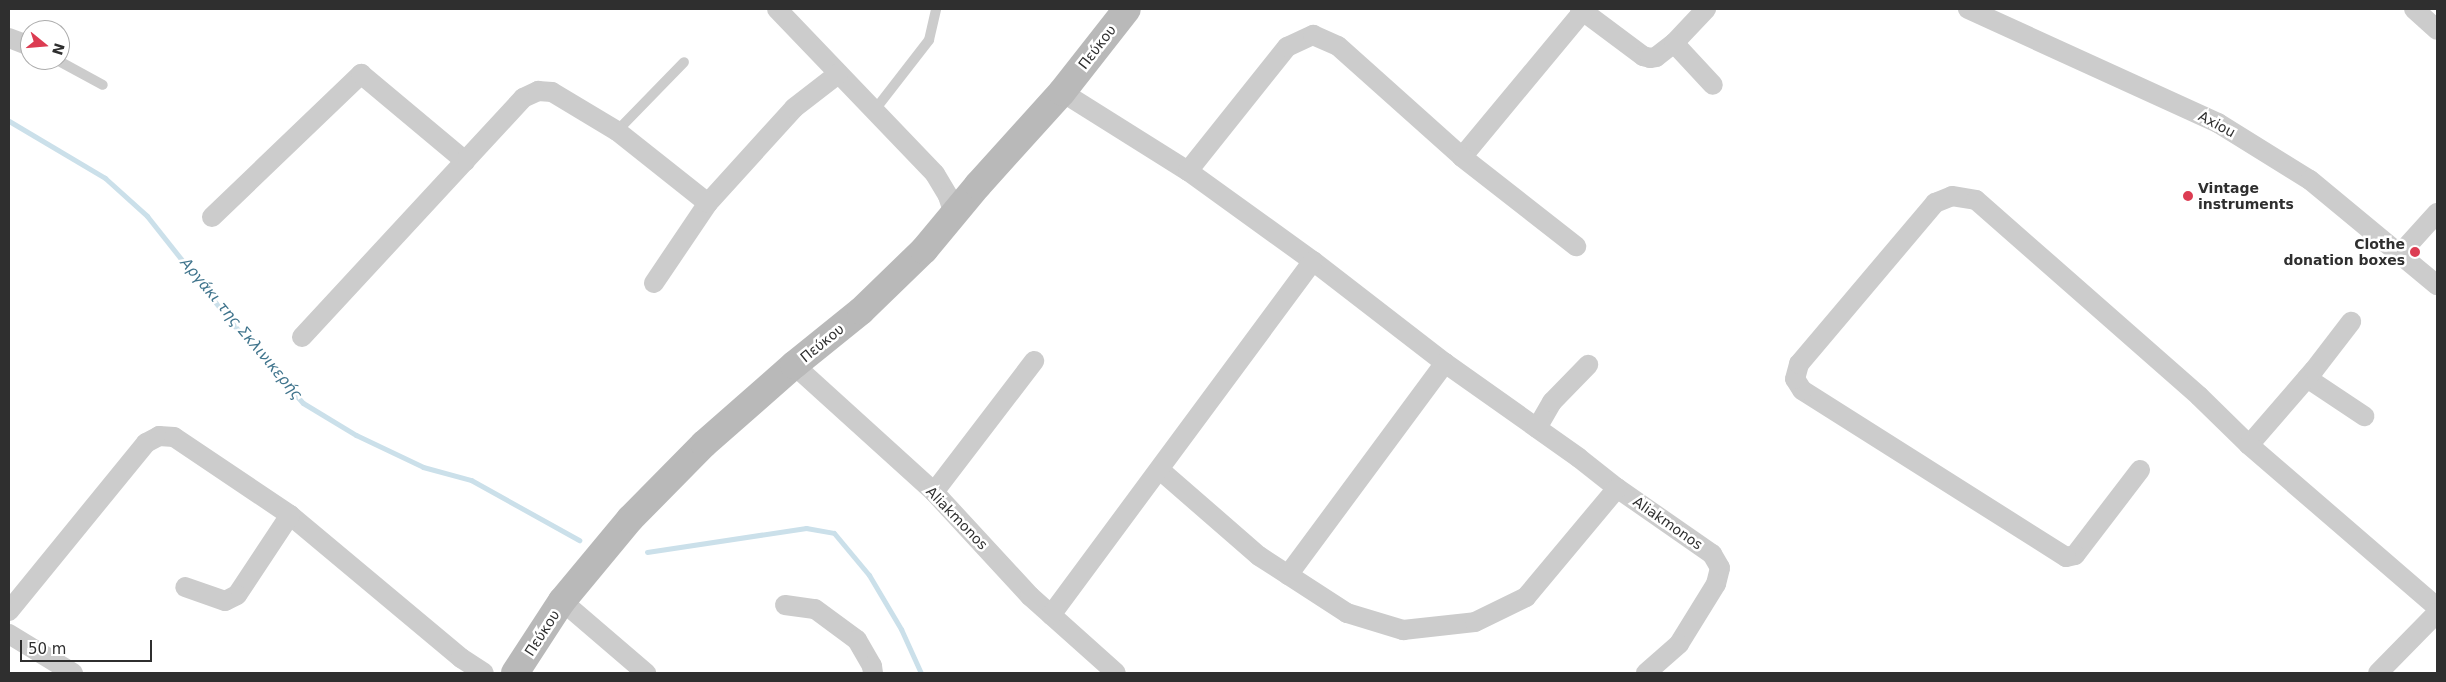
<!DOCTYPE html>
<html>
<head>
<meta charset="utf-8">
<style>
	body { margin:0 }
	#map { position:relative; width:2446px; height:682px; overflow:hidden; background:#fff; font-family:"DejaVu Sans",sans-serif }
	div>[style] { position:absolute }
	.stream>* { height:5px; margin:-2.5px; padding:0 2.5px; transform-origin:2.5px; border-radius:2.5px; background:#cbe0ea }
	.lane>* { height:10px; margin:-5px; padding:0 5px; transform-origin:5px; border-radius:5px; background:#ccc }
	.street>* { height:20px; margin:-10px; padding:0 10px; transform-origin:10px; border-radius:10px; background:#ccc }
	.secondary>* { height:28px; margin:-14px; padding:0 14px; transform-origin:14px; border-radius:14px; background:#b9b9b9 }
	.dots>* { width:14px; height:14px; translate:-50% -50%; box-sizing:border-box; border:2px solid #fff; border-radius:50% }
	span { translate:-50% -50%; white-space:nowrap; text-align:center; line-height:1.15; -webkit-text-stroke:5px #fff; paint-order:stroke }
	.street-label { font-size:14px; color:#2f2f2f }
	.poi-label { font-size:14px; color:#2f2f2f; font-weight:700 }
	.left { translate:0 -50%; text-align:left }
	.right { translate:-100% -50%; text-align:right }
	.water-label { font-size:15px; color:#41758d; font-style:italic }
	.frame { position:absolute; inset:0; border:10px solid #2f2f2f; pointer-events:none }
	.north { position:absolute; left:20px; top:20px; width:50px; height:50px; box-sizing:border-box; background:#fff; border:1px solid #acacac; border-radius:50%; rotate:107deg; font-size:14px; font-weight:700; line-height:20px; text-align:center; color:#2f2f2f }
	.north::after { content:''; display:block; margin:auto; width:18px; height:22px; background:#dc3c52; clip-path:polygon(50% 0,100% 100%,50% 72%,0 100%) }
	.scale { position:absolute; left:20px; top:640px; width:132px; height:22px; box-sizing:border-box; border:2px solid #2f2f2f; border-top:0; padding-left:6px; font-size:15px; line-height:18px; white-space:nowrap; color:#2f2f2f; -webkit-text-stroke:4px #fff; paint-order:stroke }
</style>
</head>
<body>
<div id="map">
	<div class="stream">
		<i style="left:9px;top:121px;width:112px;rotate:30.7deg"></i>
		<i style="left:105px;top:178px;width:57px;rotate:42.1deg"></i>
		<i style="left:147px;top:216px;width:135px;rotate:51.6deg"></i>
		<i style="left:231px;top:322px;width:108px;rotate:48.4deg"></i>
		<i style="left:303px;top:403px;width:62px;rotate:31.1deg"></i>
		<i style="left:356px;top:435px;width:74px;rotate:25.5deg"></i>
		<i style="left:423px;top:467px;width:50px;rotate:15.2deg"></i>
		<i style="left:471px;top:480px;width:124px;rotate:29.1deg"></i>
		<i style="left:647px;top:552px;width:161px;rotate:-8.6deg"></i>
		<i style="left:806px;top:528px;width:28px;rotate:10deg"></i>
		<i style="left:834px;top:533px;width:55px;rotate:50.2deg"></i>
		<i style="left:869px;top:575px;width:63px;rotate:59.3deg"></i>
		<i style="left:901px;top:629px;width:48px;rotate:65.6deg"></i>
	</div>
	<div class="lane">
		<i style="left:57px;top:60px;width:52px;rotate:28.5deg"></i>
		<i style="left:874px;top:111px;width:90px;rotate:-52.2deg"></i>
		<i style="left:929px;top:40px;width:32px;rotate:-77deg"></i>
		<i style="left:617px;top:131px;width:96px;rotate:-45.8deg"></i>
	</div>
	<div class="street">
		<i style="left:777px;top:9px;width:228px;rotate:46.2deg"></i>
		<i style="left:935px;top:174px;width:26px;rotate:59deg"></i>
		<i style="left:948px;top:196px;width:20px;rotate:72deg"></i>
		<i style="left:1580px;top:9px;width:79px;rotate:36.7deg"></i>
		<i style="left:1643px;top:56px;width:7px;rotate:16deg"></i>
		<i style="left:1650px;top:58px;width:6px;rotate:-9deg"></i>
		<i style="left:1656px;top:57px;width:23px;rotate:-38deg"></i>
		<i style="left:1674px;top:43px;width:47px;rotate:-46.7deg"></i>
		<i style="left:1968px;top:9px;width:275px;rotate:24.5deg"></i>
		<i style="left:2218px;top:123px;width:108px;rotate:31.8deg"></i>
		<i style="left:2310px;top:180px;width:165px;rotate:39.6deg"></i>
		<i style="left:2414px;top:9px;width:31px;rotate:42deg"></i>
		<i style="left:9px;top:38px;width:22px;rotate:21deg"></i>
		<i style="left:1674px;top:43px;width:57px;rotate:47.1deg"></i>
		<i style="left:1062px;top:92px;width:149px;rotate:32.1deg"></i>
		<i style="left:1188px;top:171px;width:154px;rotate:35.8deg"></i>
		<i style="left:1313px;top:261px;width:167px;rotate:37.7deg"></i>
		<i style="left:1445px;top:363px;width:164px;rotate:35.3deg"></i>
		<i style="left:1579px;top:458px;width:48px;rotate:38.3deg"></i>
		<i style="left:1617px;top:488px;width:116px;rotate:34.8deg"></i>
		<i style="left:1712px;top:554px;width:16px;rotate:60deg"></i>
		<i style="left:1720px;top:568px;width:16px;rotate:104deg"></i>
		<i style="left:1716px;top:584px;width:70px;rotate:121.7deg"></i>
		<i style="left:1679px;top:644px;width:44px;rotate:138.7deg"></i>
		<i style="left:1462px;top:157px;width:190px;rotate:-50.3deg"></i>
		<i style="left:1188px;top:171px;width:159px;rotate:-51.4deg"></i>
		<i style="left:1287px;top:47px;width:29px;rotate:-25deg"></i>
		<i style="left:1313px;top:35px;width:27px;rotate:24deg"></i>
		<i style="left:1338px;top:46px;width:166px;rotate:41.8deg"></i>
		<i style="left:1462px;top:157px;width:145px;rotate:38deg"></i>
		<i style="left:212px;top:217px;width:207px;rotate:-43.8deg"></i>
		<i style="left:361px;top:74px;width:136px;rotate:39.9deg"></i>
		<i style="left:2399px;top:255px;width:57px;rotate:-47.9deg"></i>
		<i style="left:654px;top:283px;width:97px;rotate:-56deg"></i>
		<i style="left:708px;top:203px;width:128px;rotate:-47.8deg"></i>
		<i style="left:794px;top:108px;width:56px;rotate:-37.7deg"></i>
		<i style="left:302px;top:337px;width:326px;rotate:-47.2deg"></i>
		<i style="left:523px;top:98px;width:17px;rotate:-25deg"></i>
		<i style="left:538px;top:91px;width:14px;rotate:4deg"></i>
		<i style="left:552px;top:92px;width:76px;rotate:31deg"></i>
		<i style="left:617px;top:131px;width:116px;rotate:38.4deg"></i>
		<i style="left:794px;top:365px;width:189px;rotate:42.2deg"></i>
		<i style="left:934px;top:492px;width:142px;rotate:47.3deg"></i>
		<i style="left:1030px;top:596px;width:115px;rotate:41.8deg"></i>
		<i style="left:2307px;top:378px;width:69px;rotate:33.7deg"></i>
		<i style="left:1537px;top:428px;width:30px;rotate:-60deg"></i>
		<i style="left:1552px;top:402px;width:52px;rotate:-45.8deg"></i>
		<i style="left:2249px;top:445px;width:99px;rotate:-49.1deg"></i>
		<i style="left:2314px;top:370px;width:61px;rotate:-52.4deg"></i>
		<i style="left:1160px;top:470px;width:131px;rotate:41deg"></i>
		<i style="left:1259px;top:556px;width:105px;rotate:32.9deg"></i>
		<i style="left:1347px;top:613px;width:59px;rotate:16.9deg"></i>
		<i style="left:1403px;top:630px;width:72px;rotate:-6.3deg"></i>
		<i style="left:1475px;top:622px;width:57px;rotate:-26.1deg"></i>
		<i style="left:1526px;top:597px;width:142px;rotate:-50.1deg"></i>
		<i style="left:2140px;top:470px;width:107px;rotate:127.4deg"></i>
		<i style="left:2075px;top:555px;width:9px;rotate:167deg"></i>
		<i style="left:2066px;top:557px;width:312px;rotate:-147.7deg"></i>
		<i style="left:1802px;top:390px;width:13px;rotate:-122deg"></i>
		<i style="left:1795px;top:379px;width:16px;rotate:-75deg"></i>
		<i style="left:1799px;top:364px;width:211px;rotate:-49.8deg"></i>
		<i style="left:1935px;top:203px;width:18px;rotate:-22deg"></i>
		<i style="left:1952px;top:196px;width:24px;rotate:9deg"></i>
		<i style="left:1976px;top:200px;width:297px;rotate:41.3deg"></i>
		<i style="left:2199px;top:396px;width:70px;rotate:44.4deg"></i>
		<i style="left:2249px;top:445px;width:248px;rotate:40.8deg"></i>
		<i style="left:934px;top:492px;width:165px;rotate:-52.6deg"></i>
		<i style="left:290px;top:515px;width:223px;rotate:39.9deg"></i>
		<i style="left:461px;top:658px;width:27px;rotate:33deg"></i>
		<i style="left:1288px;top:575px;width:264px;rotate:-53.5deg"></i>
		<i style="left:562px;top:601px;width:111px;rotate:40.6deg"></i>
		<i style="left:785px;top:605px;width:30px;rotate:8deg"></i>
		<i style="left:815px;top:609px;width:52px;rotate:36.4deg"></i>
		<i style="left:857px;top:640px;width:30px;rotate:60deg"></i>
		<i style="left:872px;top:666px;width:7px;rotate:82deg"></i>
		<i style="left:9px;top:611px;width:217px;rotate:-50.8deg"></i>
		<i style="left:146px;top:443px;width:15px;rotate:-28deg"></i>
		<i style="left:159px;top:436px;width:15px;rotate:4deg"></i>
		<i style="left:174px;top:437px;width:140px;rotate:33.9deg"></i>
		<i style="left:290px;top:515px;width:96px;rotate:123.5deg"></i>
		<i style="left:237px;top:595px;width:13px;rotate:153deg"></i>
		<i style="left:225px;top:601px;width:42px;rotate:-160.7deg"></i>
		<i style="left:1051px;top:615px;width:440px;rotate:-53.5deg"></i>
		<i style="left:9px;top:634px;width:75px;rotate:31.4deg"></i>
		<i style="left:2378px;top:673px;width:84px;rotate:-45.5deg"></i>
	</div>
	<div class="secondary">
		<i style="left:515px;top:673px;width:86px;rotate:-56.9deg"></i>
		<i style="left:562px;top:601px;width:107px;rotate:-50.3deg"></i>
		<i style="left:630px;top:519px;width:105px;rotate:-45.4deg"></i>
		<i style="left:704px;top:444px;width:120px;rotate:-41.3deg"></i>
		<i style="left:794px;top:365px;width:86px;rotate:-38.9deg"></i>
		<i style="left:861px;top:311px;width:88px;rotate:-44.1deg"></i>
		<i style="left:924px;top:250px;width:85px;rotate:-50.3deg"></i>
		<i style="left:978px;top:185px;width:125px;rotate:-47.9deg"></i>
		<i style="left:1062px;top:92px;width:105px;rotate:-51.9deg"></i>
	</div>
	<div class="dots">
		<i style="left:2188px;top:196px;background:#dc3c52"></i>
		<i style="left:2415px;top:252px;background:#dc3c52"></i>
	</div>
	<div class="street-label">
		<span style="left:1097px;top:47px;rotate:-52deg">Πεύκου</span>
		<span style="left:2217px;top:124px;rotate:28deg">Axiou</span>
		<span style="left:822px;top:343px;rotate:-39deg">Πεύκου</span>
		<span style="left:957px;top:518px;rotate:46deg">Aliakmonos</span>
		<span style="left:1668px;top:523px;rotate:35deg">Aliakmonos</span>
		<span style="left:542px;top:633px;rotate:-57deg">Πεύκου</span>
	</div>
	<div class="poi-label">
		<span class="left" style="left:2198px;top:196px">Vintage<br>instruments</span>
		<span class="right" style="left:2405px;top:252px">Clothe<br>donation boxes</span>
	</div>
	<div class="water-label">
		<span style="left:241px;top:329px;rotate:50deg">Αργάκι της Σκλινικερής</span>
	</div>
	<div class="frame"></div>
	<div class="north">N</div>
	<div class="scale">50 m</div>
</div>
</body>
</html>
